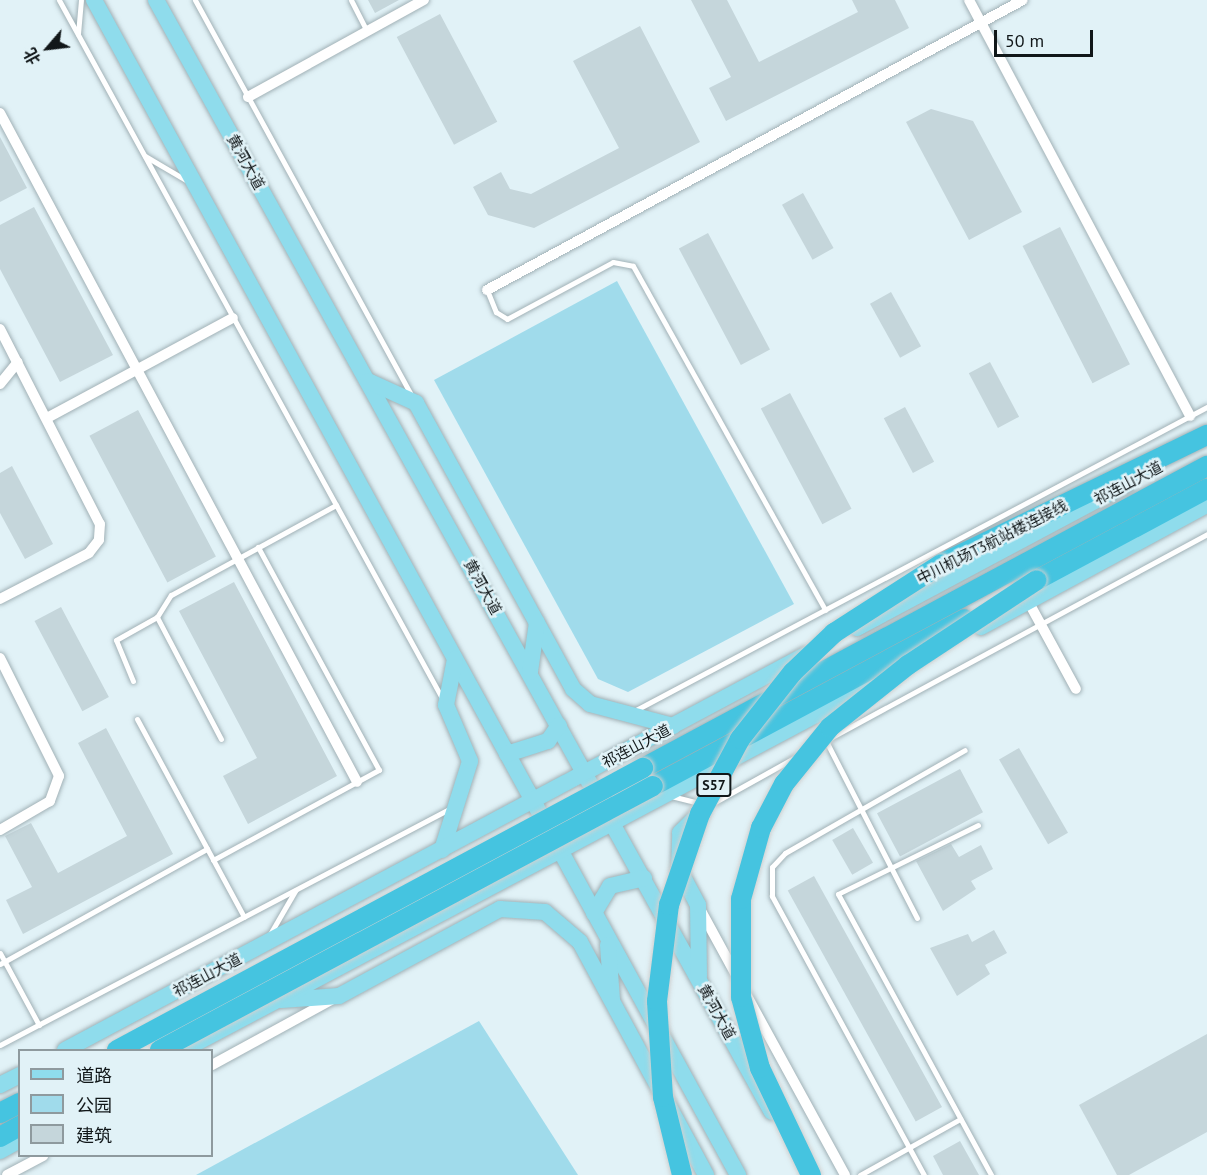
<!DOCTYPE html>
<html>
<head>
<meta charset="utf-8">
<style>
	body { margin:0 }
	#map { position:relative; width:1207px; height:1175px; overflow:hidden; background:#e1f2f7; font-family:"PT Sans","Noto Sans SC",sans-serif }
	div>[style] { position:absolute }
	.green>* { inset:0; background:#a0dbeb }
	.building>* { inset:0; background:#c5d6db; transform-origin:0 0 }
	.roads { filter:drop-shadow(0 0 2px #a1b1b6) drop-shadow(0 0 2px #a1b1b6) }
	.lane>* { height:5px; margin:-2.5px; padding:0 2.5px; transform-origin:2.5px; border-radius:2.5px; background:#fff }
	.street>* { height:10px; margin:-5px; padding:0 5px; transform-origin:5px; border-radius:5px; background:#fff }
	.primary>* { height:16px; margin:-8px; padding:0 8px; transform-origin:8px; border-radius:8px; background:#8fdcec }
	.highway>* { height:20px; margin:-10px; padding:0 10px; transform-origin:10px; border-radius:10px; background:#45c4e0 }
	.bridges { filter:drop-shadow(0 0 2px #cfd1d1) drop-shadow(0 0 2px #cfd1d1) }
	.highway-bridge>* { height:20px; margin:-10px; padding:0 10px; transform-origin:10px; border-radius:10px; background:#45c4e0 }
	span { translate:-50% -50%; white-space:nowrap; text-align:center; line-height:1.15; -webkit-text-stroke:5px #e1f2f7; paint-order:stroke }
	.shield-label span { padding:2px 4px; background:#e1f2f7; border:2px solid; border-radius:4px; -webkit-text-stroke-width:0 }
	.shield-label { font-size:14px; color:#111719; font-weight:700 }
	.street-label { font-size:15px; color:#111719 }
	.legend { position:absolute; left:18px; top:1049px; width:195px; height:108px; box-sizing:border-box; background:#e1f2f7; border:2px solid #8e9a9e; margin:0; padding:8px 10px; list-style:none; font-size:18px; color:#111719 }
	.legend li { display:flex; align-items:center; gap:12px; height:30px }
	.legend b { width:30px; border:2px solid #8e9a9e }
	.north { position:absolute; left:18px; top:18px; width:60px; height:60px; -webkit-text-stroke:4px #e1f2f7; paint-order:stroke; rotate:242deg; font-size:16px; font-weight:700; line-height:24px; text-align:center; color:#111719 }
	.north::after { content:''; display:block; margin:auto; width:21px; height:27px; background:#111719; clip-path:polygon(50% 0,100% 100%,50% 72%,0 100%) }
	.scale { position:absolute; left:994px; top:30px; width:99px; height:27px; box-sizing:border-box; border:3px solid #111719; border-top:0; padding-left:8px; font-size:18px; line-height:21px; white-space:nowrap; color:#111719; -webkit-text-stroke:4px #e1f2f7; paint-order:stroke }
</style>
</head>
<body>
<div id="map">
	<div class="green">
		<i style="clip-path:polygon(617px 281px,794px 604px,628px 692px,598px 679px,434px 380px)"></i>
		<i style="clip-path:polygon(479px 1021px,578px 1175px,196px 1175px)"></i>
	</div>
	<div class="building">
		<i style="clip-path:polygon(368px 0,399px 0,375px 13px)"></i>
		<i style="clip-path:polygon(691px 0,727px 0,759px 62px,858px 12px,852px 0,895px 0,909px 28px,726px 121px,709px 88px,731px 77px)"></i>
		<i style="left:440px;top:14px;width:122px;height:49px;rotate:62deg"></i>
		<i style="clip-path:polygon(640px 26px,700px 142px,534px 228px,488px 215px,473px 187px,501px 172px,510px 189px,531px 194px,619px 148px,573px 61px)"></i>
		<i style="clip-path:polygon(931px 109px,973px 121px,1022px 212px,969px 240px,906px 122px)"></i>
		<i style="clip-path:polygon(0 137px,27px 188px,0 202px)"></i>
		<i style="left:803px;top:193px;width:63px;height:24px;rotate:61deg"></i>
		<i style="clip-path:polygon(34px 207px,113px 355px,60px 382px,0 269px,0 225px)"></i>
		<i style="left:1060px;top:227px;width:154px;height:42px;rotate:63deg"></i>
		<i style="left:708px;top:233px;width:132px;height:33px;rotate:62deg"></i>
		<i style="left:891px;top:292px;width:62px;height:24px;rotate:61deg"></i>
		<i style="left:990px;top:362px;width:62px;height:24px;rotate:62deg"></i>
		<i style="left:790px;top:393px;width:131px;height:33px;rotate:62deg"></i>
		<i style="left:905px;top:407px;width:62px;height:24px;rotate:62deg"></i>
		<i style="left:138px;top:410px;width:166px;height:55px;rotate:62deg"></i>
		<i style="clip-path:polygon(12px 466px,53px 544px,25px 559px,0 513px,0 473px)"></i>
		<i style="clip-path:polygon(234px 582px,337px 776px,248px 824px,223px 776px,257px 758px,179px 611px)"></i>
		<i style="left:61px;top:607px;width:102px;height:30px;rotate:62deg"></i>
		<i style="clip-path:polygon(106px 728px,173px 854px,23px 934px,6px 900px,32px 887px,5px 836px,31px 823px,58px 873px,127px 836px,78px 743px)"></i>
		<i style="left:1019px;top:748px;width:98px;height:23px;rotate:60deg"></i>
		<i style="left:960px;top:769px;width:49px;height:94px;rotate:62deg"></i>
		<i style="left:853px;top:828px;width:40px;height:24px;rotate:60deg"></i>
		<i style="clip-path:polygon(951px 844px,959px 857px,981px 845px,993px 869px,971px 881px,976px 889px,943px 911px,916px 861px)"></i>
		<i style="left:814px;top:876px;width:264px;height:30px;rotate:61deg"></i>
		<i style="clip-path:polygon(994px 930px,1007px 953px,985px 965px,990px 974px,957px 996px,930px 948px,968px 934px,972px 942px)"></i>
		<i style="clip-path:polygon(1207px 1034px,1207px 1132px,1129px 1175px,1117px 1175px,1079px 1105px)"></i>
		<i style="clip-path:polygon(960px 1141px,979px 1175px,943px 1175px,933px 1156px)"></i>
	</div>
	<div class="roads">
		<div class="lane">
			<i style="left:59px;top:0;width:796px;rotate:61.25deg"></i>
			<i style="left:195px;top:0;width:452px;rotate:61.3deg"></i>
			<i style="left:351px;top:0;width:35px;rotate:63deg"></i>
			<i style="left:78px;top:34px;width:34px;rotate:-85deg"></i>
			<i style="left:145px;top:156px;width:51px;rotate:30.6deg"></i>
			<i style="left:487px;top:290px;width:24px;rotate:68deg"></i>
			<i style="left:496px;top:312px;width:13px;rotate:32deg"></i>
			<i style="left:507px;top:319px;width:120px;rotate:-28.3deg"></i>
			<i style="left:613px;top:262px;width:20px;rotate:11deg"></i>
			<i style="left:633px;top:266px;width:394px;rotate:60.8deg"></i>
			<i style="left:133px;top:681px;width:44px;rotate:-112.5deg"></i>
			<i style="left:116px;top:640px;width:47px;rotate:-29.3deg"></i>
			<i style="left:634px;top:711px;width:649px;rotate:-27.95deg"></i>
			<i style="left:137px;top:719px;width:225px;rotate:61.6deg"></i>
			<i style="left:830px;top:738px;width:429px;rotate:-28.4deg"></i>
			<i style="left:221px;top:739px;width:138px;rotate:-117.7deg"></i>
			<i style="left:157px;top:617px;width:26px;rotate:-58deg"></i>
			<i style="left:171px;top:595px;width:188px;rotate:-28.6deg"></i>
			<i style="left:826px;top:741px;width:199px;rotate:62.8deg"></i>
			<i style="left:671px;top:796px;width:30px;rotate:14deg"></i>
			<i style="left:715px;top:802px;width:93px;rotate:-29.1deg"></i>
			<i style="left:978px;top:825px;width:156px;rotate:153.8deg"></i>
			<i style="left:838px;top:894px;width:320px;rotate:61.4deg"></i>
			<i style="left:213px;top:860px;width:189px;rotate:-28.5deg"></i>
			<i style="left:379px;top:770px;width:254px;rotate:-118.5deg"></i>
			<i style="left:270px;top:934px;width:50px;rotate:-59.8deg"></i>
			<i style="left:0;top:953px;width:82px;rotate:61.6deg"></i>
			<i style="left:0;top:964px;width:237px;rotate:-29.1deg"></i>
			<i style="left:0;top:1045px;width:509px;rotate:-27.72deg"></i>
			<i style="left:860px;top:1175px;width:115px;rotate:-29.2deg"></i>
			<i style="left:924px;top:1175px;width:318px;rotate:-118.6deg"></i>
			<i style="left:772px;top:896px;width:29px;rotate:-90deg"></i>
			<i style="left:772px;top:867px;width:19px;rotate:-47deg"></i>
			<i style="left:785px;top:853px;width:207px;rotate:-29.8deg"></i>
		</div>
		<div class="street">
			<i style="left:969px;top:0;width:471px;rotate:62deg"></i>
			<i style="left:248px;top:97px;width:201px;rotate:-28.9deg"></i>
			<i style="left:0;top:113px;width:758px;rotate:61.91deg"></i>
			<i style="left:487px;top:290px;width:609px;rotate:-28.42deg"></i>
			<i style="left:0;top:329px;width:219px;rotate:62.9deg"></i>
			<i style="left:100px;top:524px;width:16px;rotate:94deg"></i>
			<i style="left:99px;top:540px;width:16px;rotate:128deg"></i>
			<i style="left:89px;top:553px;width:100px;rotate:152.7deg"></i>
			<i style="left:0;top:384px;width:28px;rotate:-51deg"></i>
			<i style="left:47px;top:418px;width:211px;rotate:-28.3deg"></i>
			<i style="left:1028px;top:601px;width:100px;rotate:61.4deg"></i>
			<i style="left:0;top:658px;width:132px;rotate:63.4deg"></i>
			<i style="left:59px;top:776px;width:27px;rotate:110deg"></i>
			<i style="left:50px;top:801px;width:58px;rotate:149.9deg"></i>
			<i style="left:700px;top:909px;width:77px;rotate:61.4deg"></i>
			<i style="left:747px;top:996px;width:204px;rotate:61.3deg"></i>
			<i style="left:212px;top:1065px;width:138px;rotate:-28.6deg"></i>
			<i style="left:7px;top:1175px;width:41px;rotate:-27.8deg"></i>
		</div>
		<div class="primary">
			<i style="left:94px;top:0;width:1340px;rotate:61.27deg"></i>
			<i style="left:156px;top:0;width:1271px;rotate:61.02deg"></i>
			<i style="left:368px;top:381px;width:53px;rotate:24.6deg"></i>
			<i style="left:416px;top:403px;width:326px;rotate:61.2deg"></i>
			<i style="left:573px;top:689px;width:23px;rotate:41deg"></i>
			<i style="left:590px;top:704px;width:86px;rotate:14.8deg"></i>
			<i style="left:981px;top:627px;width:257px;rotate:-28.4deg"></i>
			<i style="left:857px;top:628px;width:307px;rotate:-28.1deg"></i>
			<i style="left:530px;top:672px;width:50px;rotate:-82deg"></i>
			<i style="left:507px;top:754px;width:43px;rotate:-17.6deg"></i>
			<i style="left:548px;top:741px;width:19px;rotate:-55deg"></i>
			<i style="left:442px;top:850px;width:93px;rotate:-72.5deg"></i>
			<i style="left:470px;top:761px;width:61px;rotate:-113.2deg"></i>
			<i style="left:446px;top:705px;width:47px;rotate:-78.9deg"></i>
			<i style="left:594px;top:913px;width:31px;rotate:-59deg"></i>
			<i style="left:610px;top:886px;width:35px;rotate:-13deg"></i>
			<i style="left:608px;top:945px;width:55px;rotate:85.8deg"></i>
			<i style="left:699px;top:976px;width:71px;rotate:-90.8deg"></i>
			<i style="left:698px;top:905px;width:40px;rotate:-118deg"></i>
			<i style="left:679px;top:870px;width:37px;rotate:-88deg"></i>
			<i style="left:680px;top:833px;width:30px;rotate:-45deg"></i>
			<i style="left:281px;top:1000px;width:58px;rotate:-3.9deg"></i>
			<i style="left:339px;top:996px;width:183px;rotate:-28.4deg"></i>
			<i style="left:500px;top:909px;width:45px;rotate:3.8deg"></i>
			<i style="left:545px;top:912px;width:46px;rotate:40.6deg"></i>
			<i style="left:580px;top:942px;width:265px;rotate:61.6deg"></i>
			<i style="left:65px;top:1050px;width:839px;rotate:-28.09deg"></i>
			<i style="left:183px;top:1050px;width:784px;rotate:-27.9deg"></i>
			<i style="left:0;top:1085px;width:22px;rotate:-27deg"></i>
			<i style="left:0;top:1151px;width:23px;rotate:-29deg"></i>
		</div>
		<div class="highway">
			<i style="left:941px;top:564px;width:296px;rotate:-25.9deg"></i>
			<i style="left:1022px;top:588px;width:210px;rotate:-28.2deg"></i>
			<i style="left:643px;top:768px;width:640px;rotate:-28.17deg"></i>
			<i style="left:653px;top:786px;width:353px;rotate:-28.2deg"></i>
			<i style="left:0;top:1113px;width:22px;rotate:-27deg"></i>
			<i style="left:0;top:1137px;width:23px;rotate:-29deg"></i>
		</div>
	</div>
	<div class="bridges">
		<div class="highway-bridge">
			<i style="left:117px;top:1050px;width:597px;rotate:-28.2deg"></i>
			<i style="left:160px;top:1050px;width:559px;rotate:-28.17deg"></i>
			<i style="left:682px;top:1175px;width:80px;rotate:-103.7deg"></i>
			<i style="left:663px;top:1097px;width:96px;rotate:-93.6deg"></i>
			<i style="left:657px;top:1001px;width:97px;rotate:-82.9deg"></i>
			<i style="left:669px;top:905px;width:96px;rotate:-71.2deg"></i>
			<i style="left:700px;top:814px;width:85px;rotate:-61.9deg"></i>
			<i style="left:740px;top:739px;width:85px;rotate:-51.7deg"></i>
			<i style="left:793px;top:672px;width:57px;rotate:-43.6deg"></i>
			<i style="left:834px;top:633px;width:127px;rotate:-32.8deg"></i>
			<i style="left:811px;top:1175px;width:119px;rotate:-115.5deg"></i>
			<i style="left:760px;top:1068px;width:73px;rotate:-105deg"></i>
			<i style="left:741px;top:997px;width:98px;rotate:-90deg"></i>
			<i style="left:741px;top:899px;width:74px;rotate:-74.3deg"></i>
			<i style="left:761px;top:828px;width:50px;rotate:-62.4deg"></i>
			<i style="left:784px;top:784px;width:73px;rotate:-51.1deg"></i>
			<i style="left:830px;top:727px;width:100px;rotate:-38.5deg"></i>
			<i style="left:908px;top:665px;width:154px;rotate:-33.4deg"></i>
		</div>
	</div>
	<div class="shield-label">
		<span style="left:714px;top:785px">S57</span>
	</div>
	<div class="street-label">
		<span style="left:246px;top:162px;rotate:61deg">黄河大道</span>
		<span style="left:1128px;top:483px;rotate:-28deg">祁连山大道</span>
		<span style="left:992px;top:542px;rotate:-27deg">中川机场T3航站楼连接线</span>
		<span style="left:483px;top:587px;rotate:61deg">黄河大道</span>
		<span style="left:636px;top:746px;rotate:-28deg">祁连山大道</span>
		<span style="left:207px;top:975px;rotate:-28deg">祁连山大道</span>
		<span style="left:717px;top:1012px;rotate:61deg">黄河大道</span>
	</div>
	<ul class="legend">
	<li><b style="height:8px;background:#8fdcec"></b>道路</li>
	<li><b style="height:16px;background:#a0dbeb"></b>公园</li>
	<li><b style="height:16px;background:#c5d6db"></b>建筑</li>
	</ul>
	<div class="north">北</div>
	<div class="scale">50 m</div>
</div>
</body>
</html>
